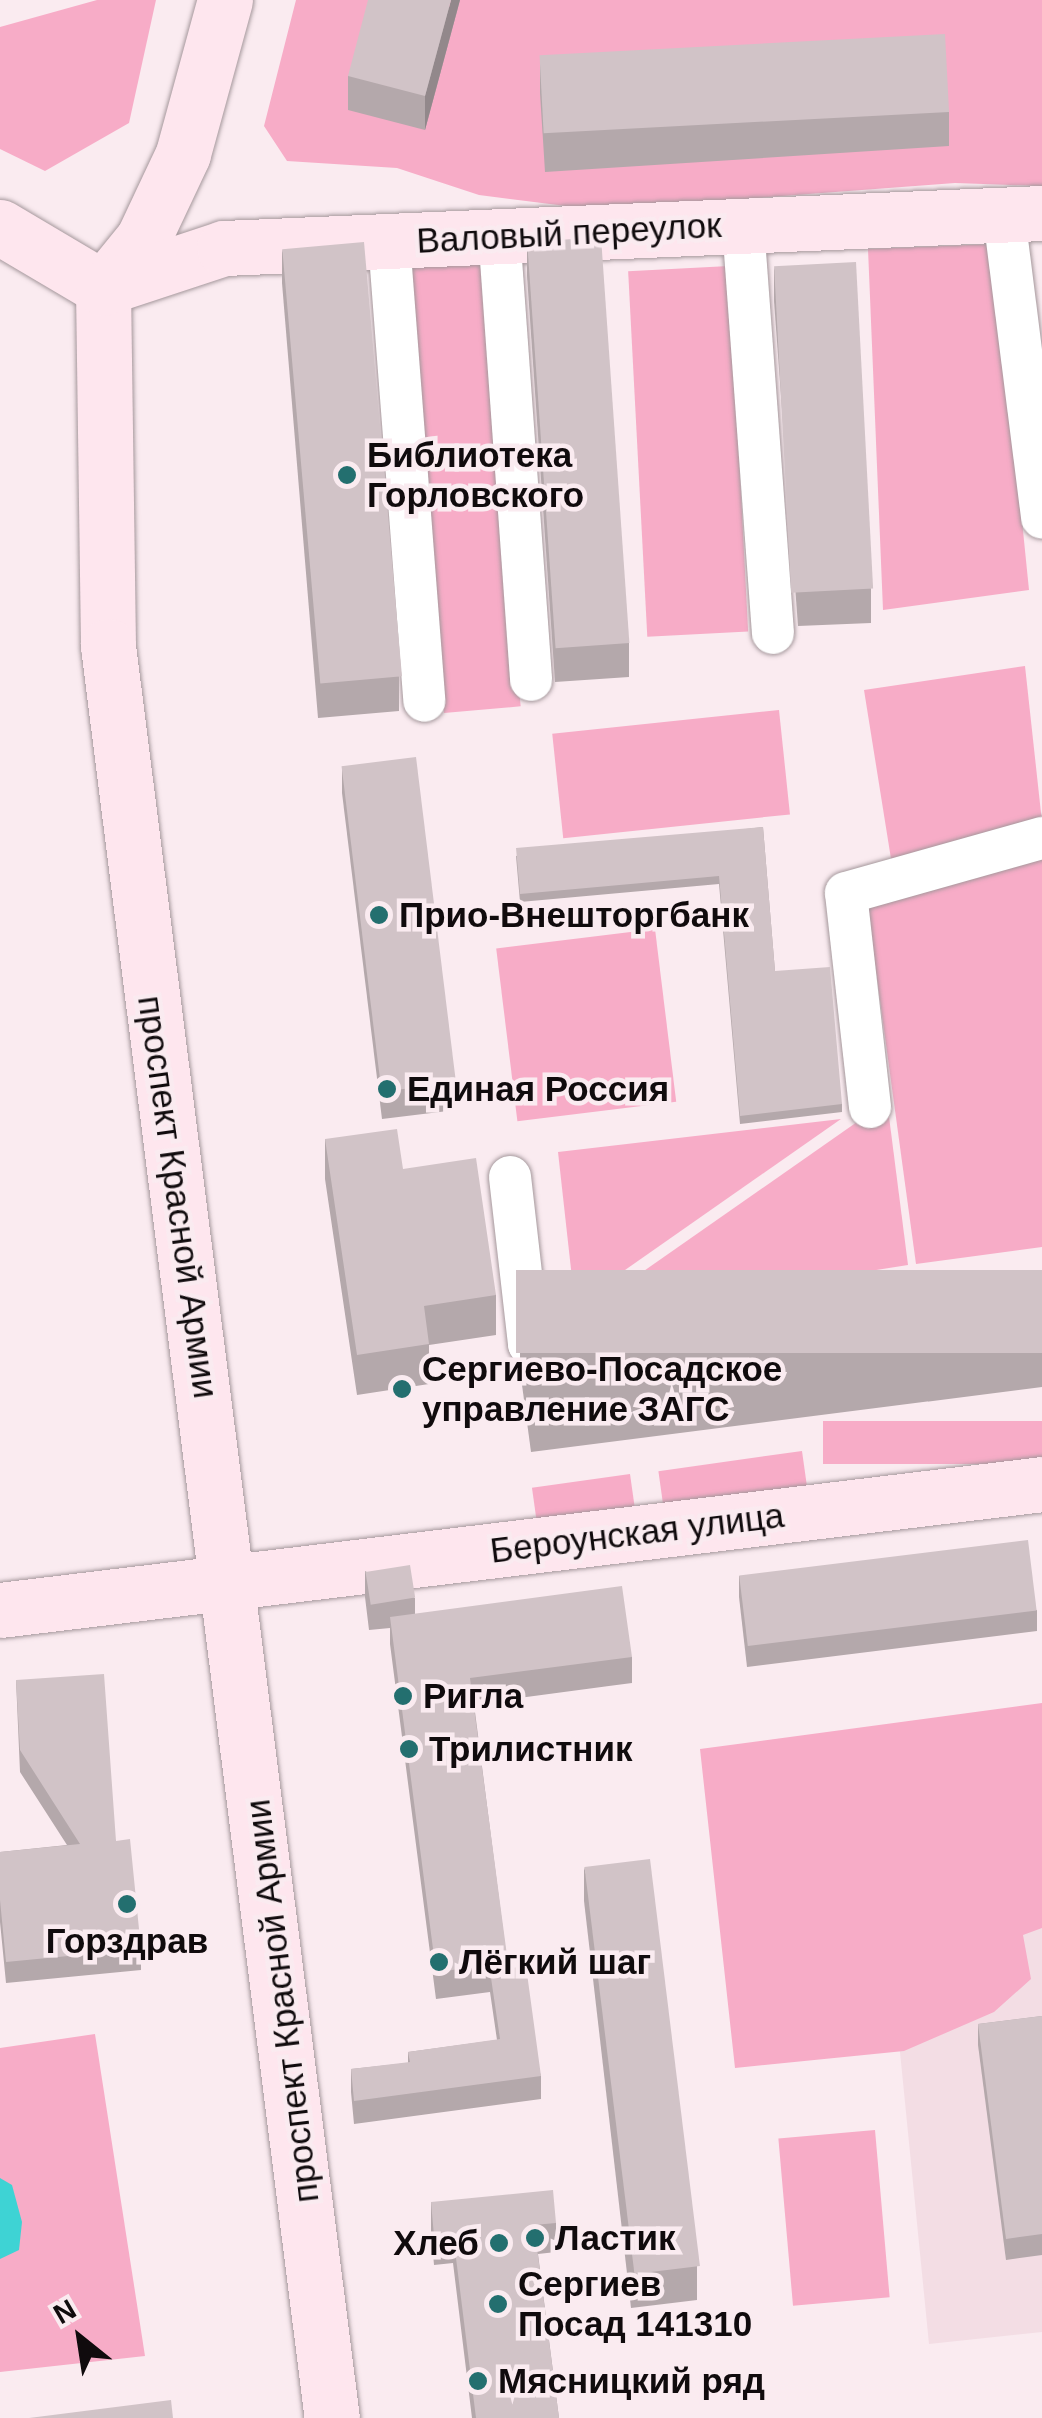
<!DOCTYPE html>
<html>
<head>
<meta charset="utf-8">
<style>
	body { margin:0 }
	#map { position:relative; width:1042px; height:2418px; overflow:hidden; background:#faebf0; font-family:Helvetica,sans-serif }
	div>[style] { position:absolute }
	.built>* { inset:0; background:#f3dde4 }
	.green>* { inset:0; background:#f7acc7; transform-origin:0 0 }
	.water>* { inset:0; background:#3ed3d4 }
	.roads { filter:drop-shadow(0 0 2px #a5989c) drop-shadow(0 0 2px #a5989c) }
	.street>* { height:42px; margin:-21px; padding:0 21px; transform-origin:21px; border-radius:21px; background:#fff }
	.secondary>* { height:55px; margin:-27.5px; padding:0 27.5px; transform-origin:27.5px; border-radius:27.5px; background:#fee6ee }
	.wall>* { inset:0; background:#b4a8ab }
	.shaded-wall>* { inset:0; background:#92888b }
	.building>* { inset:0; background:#d1c3c7; transform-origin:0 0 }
	.dots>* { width:28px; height:28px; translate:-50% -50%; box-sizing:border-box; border:5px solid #faebf0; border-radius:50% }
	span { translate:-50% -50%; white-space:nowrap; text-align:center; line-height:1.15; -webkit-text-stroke:9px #faebf0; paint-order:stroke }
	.street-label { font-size:35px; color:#100b0d }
	.poi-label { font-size:35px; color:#100b0d; font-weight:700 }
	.left { translate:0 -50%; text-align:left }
	.right { translate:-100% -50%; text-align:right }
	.north { position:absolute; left:30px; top:2288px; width:100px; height:100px; -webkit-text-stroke:8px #faebf0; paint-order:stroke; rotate:330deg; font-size:28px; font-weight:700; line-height:40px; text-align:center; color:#100b0d }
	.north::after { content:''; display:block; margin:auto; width:35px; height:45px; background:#100b0d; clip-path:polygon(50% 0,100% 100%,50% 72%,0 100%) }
</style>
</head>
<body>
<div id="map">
	<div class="built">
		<i style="clip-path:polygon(1042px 1885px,1042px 2332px,929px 2344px,885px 1901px)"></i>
	</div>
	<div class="green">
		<i style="clip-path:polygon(97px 0,156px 0,129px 123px,45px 171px,0 149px,0 27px)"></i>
		<i style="clip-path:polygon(296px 0,1042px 0,1042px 186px,955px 183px,598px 210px,479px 195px,397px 168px,287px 161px,264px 126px)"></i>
		<i style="clip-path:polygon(994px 244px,1029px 590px,883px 610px,868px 249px)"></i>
		<i style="left:481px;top:253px;width:455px;height:77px;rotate:85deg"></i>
		<i style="left:729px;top:266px;width:366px;height:101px;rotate:87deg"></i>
		<i style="clip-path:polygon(1025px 666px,1042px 822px,892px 865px,864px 690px)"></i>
		<i style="left:779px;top:710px;width:105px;height:228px;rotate:84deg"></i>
		<i style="clip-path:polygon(1042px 848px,1042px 1247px,916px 1264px,866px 898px)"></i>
		<i style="left:655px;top:929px;width:174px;height:160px;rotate:83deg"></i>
		<i style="clip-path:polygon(887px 1101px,908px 1265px,578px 1317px)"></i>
		<i style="clip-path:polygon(841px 1119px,575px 1305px,558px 1152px)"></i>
		<i style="left:1042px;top:1421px;width:43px;height:219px;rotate:90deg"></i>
		<i style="left:802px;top:1451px;width:45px;height:145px;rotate:82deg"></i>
		<i style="left:630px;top:1474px;width:41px;height:99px;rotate:82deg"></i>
		<i style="clip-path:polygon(1042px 1703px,1042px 1928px,1023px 1935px,1031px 1979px,994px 2012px,904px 2051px,735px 2068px,700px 1749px)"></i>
		<i style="clip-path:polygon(95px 2034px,145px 2356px,0 2372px,0 2048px)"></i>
		<i style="left:875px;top:2130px;width:168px;height:97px;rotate:85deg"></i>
	</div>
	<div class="water">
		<i style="clip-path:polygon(0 2178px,12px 2185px,22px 2222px,19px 2250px,0 2259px)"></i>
	</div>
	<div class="roads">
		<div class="street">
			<i style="left:1004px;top:216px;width:304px;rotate:82.8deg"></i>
			<i style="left:743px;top:225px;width:409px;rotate:85.8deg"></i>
			<i style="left:499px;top:232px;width:449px;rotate:85.9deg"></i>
			<i style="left:389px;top:241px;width:461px;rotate:85.6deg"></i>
			<i style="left:870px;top:1107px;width:215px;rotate:-96.4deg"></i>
			<i style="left:846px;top:893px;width:204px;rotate:-15.7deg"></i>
			<i style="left:510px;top:1177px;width:168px;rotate:83.5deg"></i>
			<i style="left:529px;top:1344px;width:46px;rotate:-7.4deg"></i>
		</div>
		<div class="secondary">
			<i style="left:225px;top:0;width:160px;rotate:105.3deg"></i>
			<i style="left:183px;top:154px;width:94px;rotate:115.2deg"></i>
			<i style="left:143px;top:239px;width:63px;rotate:129.2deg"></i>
			<i style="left:103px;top:288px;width:358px;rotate:89.2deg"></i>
			<i style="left:108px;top:646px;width:1786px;rotate:82.8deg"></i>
			<i style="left:0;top:227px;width:120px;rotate:30.6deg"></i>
			<i style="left:103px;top:288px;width:127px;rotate:-18.3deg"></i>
			<i style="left:224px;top:248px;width:819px;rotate:-2.45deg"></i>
			<i style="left:0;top:1610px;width:1050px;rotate:-6.89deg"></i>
		</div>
	</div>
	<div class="wall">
		<i style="clip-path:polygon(460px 0,425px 130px,348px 110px,348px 76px)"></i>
		<i style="clip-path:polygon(540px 59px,949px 112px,949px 146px,545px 172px,540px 93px)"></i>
		<i style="clip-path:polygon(527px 242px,629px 643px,629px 677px,555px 682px,527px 276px)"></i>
		<i style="clip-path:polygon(282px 249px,399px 677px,399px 711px,318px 718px,282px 283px)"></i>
		<i style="clip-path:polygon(774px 267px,871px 589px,871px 623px,798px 626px,774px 301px)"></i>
		<i style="clip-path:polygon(342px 766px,456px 1083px,456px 1110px,382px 1119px,342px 793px)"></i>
		<i style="clip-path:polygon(763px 827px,775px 971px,842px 1104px,842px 1112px,740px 1124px,719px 884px,520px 902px,516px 856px)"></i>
		<i style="clip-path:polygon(325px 1139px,403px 1169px,496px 1295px,496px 1335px,429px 1345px,429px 1384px,357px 1395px,325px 1179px)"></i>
		<i style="clip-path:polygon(1042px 1270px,1042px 1387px,531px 1452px,520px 1370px,520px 1336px)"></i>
		<i style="clip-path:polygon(365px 1571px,415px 1598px,415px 1614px,632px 1657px,632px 1683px,474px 1704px,508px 1969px,541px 2076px,541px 2099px,354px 2124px,351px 2092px,351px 2069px,408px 2063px,408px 2052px,497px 2040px,490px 1992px,436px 1999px,390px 1644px,390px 1628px,369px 1630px,365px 1597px)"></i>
		<i style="clip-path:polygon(739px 1576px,1037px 1610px,1037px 1631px,747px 1667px,739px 1597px)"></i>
		<i style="clip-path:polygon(16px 1680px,116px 1841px,141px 1949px,141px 1970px,6px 1983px,0 1922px,0 1852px,67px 1845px,20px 1772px)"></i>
		<i style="clip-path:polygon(584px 1867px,697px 2266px,697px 2300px,631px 2308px,584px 1901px)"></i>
		<i style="clip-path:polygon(1042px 2016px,1042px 2255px,1006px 2260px,978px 2045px,978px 2024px)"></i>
		<i style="clip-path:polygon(431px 2202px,556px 2223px,556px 2252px,538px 2254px,559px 2418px,472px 2418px,453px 2263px,434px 2265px,431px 2231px)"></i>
	</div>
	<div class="shaded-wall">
		<i style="clip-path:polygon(451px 0,460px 0,425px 130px,425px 96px)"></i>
	</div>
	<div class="building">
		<i style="clip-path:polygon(368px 0,451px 0,425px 96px,348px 76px)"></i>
		<i style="left:945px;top:34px;width:78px;height:406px;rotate:87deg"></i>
		<i style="left:601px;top:237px;width:407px;height:74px;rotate:86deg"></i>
		<i style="left:364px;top:242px;width:436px;height:82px;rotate:85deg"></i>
		<i style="left:856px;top:262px;width:327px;height:82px;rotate:87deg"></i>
		<i style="left:416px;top:757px;width:328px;height:75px;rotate:83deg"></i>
		<i style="clip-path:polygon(763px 827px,775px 971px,830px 967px,842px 1104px,740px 1116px,719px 876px,520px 894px,516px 848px)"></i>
		<i style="clip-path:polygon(397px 1129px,403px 1169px,476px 1158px,496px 1295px,424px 1306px,429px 1344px,357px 1355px,325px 1139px)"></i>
		<i style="left:1042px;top:1270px;width:83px;height:526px;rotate:90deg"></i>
		<i style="left:1028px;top:1540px;width:71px;height:291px;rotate:83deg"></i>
		<i style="left:410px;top:1565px;width:33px;height:45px;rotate:81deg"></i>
		<i style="clip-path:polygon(622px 1586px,632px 1657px,470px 1678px,508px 1963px,436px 1972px,390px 1617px)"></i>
		<i style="clip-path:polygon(104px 1674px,116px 1841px,130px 1839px,141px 1949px,6px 1962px,0 1900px,0 1852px,80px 1844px,20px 1750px,16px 1680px)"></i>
		<i style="left:650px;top:1859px;width:410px;height:66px;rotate:83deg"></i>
		<i style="clip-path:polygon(526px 1966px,541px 2076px,354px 2101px,351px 2069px,410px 2062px,408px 2052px,500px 2039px,490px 1971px)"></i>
		<i style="clip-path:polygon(1042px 2016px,1042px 2234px,1006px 2239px,978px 2024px)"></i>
		<i style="clip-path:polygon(553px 2190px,556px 2223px,534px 2225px,559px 2418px,476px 2418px,453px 2234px,434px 2236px,431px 2202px)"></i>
		<i style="clip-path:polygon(171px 2400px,173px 2418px,29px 2418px)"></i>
	</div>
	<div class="dots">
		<i style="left:347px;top:475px;background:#236f6f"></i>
		<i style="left:379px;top:915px;background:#236f6f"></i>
		<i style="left:387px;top:1089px;background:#236f6f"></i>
		<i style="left:402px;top:1389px;background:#236f6f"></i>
		<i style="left:403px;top:1696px;background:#236f6f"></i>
		<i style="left:409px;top:1749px;background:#236f6f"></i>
		<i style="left:127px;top:1904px;background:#236f6f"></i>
		<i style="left:439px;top:1962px;background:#236f6f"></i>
		<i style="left:535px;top:2238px;background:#236f6f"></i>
		<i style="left:499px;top:2243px;background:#236f6f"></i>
		<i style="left:498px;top:2304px;background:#236f6f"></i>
		<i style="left:478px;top:2381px;background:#236f6f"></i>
	</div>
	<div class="street-label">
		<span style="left:569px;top:233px;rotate:-3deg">Валовый переулок</span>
		<span style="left:178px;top:1197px;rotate:82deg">проспект Красной Армии</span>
		<span style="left:637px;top:1533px;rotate:-7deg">Бероунская улица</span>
		<span style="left:282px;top:2001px;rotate:-97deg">проспект Красной Армии</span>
	</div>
	<div class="poi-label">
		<span class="left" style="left:367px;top:475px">Библиотека<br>Горловского</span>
		<span class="left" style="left:399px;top:915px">Прио-Внешторгбанк</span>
		<span class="left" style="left:407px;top:1089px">Единая Россия</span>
		<span class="left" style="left:422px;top:1389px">Сергиево-Посадское<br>управление ЗАГС</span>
		<span class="left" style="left:423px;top:1696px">Ригла</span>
		<span class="left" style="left:429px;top:1749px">Трилистник</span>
		<span style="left:127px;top:1941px">Горздрав</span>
		<span class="left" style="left:459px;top:1962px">Лёгкий шаг</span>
		<span class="left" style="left:555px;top:2238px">Ластик</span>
		<span class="right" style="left:479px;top:2243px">Хлеб</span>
		<span class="left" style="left:518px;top:2304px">Сергиев<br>Посад 141310</span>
		<span class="left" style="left:498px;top:2381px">Мясницкий ряд</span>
	</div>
	<div class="north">N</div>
</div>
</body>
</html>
